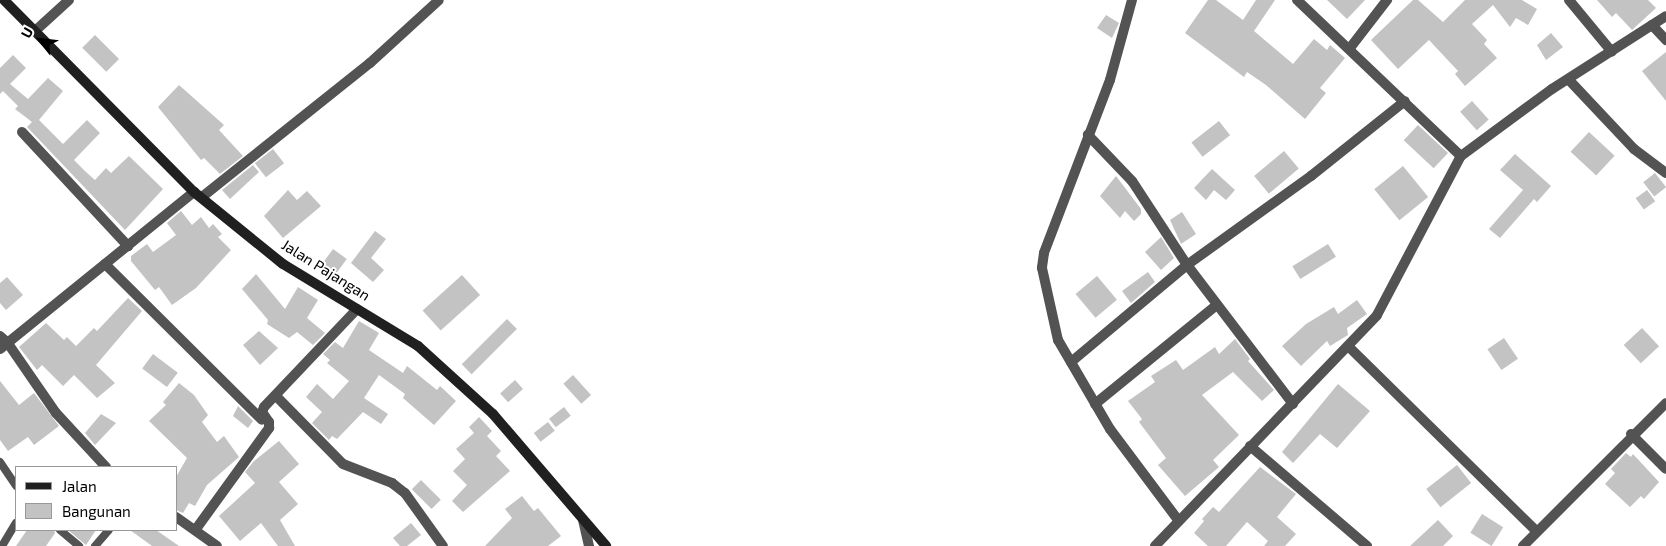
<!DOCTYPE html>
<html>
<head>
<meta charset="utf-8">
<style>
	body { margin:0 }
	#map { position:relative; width:1666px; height:546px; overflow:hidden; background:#fff; font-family:"Exo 2",sans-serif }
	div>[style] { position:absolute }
	.building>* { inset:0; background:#c3c3c3; transform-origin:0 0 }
	.lane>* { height:8px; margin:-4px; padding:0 4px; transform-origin:4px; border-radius:4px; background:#535353 }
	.street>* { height:10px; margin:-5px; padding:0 5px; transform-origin:5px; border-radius:5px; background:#535353 }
	.secondary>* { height:10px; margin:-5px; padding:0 5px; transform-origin:5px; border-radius:5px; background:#202020 }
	span { translate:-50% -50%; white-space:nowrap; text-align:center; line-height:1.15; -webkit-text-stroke:4px #fff; paint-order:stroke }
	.street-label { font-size:15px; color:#000 }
	.legend { position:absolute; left:15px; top:466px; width:162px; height:65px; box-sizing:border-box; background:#fff; border:1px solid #999; margin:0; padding:6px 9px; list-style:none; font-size:15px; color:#000 }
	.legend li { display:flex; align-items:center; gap:10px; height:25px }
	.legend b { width:25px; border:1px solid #999 }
	.north { position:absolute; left:15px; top:15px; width:50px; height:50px; -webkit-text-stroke:4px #fff; paint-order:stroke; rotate:299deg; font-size:14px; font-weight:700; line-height:20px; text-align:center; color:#000 }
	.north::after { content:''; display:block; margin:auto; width:18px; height:22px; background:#000; clip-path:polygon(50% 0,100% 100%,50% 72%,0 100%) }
</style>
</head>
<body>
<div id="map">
	<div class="building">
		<i style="clip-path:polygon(1208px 0,1216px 0,1243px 20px,1256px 0,1275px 0,1254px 31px,1293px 64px,1314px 39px,1327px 50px,1330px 45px,1345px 58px,1320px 88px,1326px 93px,1305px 119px,1266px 85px,1247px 72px,1244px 77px,1185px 33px)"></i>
		<i style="clip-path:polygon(1327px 0,1365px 0,1347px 19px)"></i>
		<i style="clip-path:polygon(1413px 0,1418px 0,1443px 22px,1465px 0,1522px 0,1537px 9px,1528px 25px,1516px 18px,1510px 27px,1493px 5px,1472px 24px,1487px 40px,1484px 44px,1497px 58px,1465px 86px,1455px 74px,1458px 71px,1429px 40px,1398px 69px,1371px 40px)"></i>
		<i style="clip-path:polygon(1597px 0,1648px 0,1656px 8px,1632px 30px,1616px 13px,1612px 17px)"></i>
		<i style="clip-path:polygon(1106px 15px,1119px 23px,1112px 38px,1097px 28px)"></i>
		<i style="clip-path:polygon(1551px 33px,1563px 47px,1546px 60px,1537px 45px)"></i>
		<i style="left:95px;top:35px;width:34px;height:18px;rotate:45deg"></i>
		<i style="clip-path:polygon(1666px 52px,1666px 101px,1642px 71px)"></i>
		<i style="clip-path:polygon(13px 55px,26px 68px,10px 84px,28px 99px,48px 78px,63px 91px,39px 120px,63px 144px,87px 120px,100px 133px,74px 160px,86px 172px,95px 180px,106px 168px,111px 173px,129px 156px,163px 189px,125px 230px,27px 127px,32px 122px,15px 109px,18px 106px,3px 91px,0 94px,0 68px)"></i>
		<i style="clip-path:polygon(179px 85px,224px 125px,219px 130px,243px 156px,220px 174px,204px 158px,201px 160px,158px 107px)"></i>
		<i style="left:1472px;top:101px;width:25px;height:16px;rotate:48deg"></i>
		<i style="left:1219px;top:121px;width:18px;height:35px;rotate:52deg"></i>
		<i style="left:1418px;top:125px;width:41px;height:21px;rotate:43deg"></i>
		<i style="left:1589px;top:132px;width:35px;height:27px;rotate:43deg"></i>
		<i style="left:273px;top:149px;width:18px;height:23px;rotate:52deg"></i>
		<i style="left:1284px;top:151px;width:23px;height:39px;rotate:50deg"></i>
		<i style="clip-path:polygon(1515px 154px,1551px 186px,1537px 202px,1534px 199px,1500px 238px,1489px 229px,1523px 190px,1500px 170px)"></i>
		<i style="clip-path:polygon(253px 165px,259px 172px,230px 199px,222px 190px)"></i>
		<i style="left:1403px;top:166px;width:40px;height:37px;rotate:51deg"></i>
		<i style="clip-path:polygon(1212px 169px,1235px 190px,1226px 200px,1214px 190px,1206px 200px,1194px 188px)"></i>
		<i style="left:1655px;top:173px;width:18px;height:15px;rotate:52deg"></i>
		<i style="clip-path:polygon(1116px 176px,1141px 209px,1141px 214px,1134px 221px,1125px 211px,1120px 218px,1100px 196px)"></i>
		<i style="clip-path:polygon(288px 190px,297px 200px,307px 191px,321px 206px,283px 238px,264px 216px)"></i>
		<i style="left:1647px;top:190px;width:14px;height:14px;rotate:54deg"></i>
		<i style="clip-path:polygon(181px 211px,192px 225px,201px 217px,209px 228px,213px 224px,222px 234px,218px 237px,231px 250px,196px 288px,172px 305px,159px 287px,155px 290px,131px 261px,131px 256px,147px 244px,153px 252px,176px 235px,167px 223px)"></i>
		<i style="clip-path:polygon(1182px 212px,1196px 234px,1181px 244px,1170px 220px)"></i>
		<i style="clip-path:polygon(375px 231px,386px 239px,371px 258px,384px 270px,373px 282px,351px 263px)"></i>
		<i style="clip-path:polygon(1161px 237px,1174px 258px,1161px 270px,1145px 252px)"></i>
		<i style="left:1328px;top:244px;width:15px;height:42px;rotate:58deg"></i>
		<i style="left:333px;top:249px;width:17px;height:23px;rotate:36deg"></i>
		<i style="clip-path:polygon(1148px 272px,1155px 282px,1131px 303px,1122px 291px)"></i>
		<i style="clip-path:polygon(256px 274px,285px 309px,298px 287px,318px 300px,307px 318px,325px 333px,313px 345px,297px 332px,289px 338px,267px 324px,268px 320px,242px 289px)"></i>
		<i style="left:462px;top:275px;width:27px;height:53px;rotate:48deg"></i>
		<i style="left:1097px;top:276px;width:31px;height:28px;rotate:50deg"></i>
		<i style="clip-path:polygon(7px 277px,23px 295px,6px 310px,0 303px,0 283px)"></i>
		<i style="clip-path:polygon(128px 298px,142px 311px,96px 365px,115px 383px,97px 398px,74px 375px,63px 386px,42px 365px,37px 370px,19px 347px,46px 323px,64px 340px,67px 337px,76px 346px,94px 328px,97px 331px)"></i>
		<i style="clip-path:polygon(1357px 300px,1367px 314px,1347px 328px,1348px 335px,1330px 346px,1327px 341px,1301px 366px,1282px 346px,1306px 324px,1334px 307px,1338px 314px)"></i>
		<i style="left:507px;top:319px;width:14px;height:64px;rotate:45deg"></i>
		<i style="clip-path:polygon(359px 321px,379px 333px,369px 350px,403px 373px,407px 366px,437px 390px,440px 386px,456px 401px,434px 425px,403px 398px,405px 394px,379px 375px,364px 398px,388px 414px,381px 424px,363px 412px,337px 439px,332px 436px,329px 440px,312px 423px,322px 412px,306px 397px,317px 384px,333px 399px,349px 381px,327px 363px,330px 360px,323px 354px,335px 342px,343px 348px)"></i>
		<i style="left:1642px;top:328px;width:25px;height:25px;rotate:47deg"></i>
		<i style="clip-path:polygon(259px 331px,278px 348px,260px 365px,243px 345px)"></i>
		<i style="left:1504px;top:338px;width:25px;height:20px;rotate:56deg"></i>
		<i style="clip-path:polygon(1235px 339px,1250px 359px,1248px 361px,1274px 390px,1262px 401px,1233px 372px,1202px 395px,1239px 435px,1213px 460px,1219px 467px,1185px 496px,1158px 465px,1166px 458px,1139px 422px,1142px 419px,1128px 401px,1155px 382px,1151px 376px,1176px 360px,1183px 370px,1215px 347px,1219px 354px)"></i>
		<i style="left:153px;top:354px;width:31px;height:18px;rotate:37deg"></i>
		<i style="left:573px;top:375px;width:27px;height:13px;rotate:48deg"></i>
		<i style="left:515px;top:380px;width:12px;height:20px;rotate:48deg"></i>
		<i style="clip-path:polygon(0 381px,19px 405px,34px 393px,59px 426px,34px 445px,28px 437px,8px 451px,0 440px)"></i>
		<i style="clip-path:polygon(179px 383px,194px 395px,208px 415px,202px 422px,217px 442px,224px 436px,239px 457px,207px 485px,195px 506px,189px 503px,183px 513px,176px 510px,176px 477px,187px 458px,149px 421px,166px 405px,163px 402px)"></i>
		<i style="clip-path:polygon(1338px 384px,1370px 411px,1337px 448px,1320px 434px,1293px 463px,1282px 452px)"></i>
		<i style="clip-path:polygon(238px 406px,253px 421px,248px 428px,233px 416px)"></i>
		<i style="left:564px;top:407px;width:11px;height:19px;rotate:52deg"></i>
		<i style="clip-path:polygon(101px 414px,116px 423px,95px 445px,85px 433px)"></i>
		<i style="clip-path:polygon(479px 417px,492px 431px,487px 436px,501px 451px,496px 456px,510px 471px,463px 512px,452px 501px,467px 485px,453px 471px,465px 459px,456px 449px,474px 433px,469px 427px)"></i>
		<i style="left:548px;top:422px;width:11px;height:18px;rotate:52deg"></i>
		<i style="clip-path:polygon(279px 441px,299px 464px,279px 482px,298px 504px,280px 520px,295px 546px,278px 546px,261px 523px,240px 541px,219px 516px,255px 483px,245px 472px,254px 461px)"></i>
		<i style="clip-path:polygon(1626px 453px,1631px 457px,1633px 454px,1659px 482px,1644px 499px,1641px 496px,1630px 507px,1605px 484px,1615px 473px,1611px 469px)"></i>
		<i style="left:1457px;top:465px;width:23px;height:39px;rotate:52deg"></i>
		<i style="clip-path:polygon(1260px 467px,1296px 494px,1277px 517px,1296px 534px,1285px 546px,1264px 546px,1268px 541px,1247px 522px,1226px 546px,1208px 546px,1194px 533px,1204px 521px,1202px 519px,1213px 507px,1219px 512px)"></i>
		<i style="left:421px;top:480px;width:28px;height:13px;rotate:45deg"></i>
		<i style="clip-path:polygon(522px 496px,534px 511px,538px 508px,561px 536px,548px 546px,485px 546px,512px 518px,505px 509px)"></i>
		<i style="left:1482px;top:514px;width:25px;height:22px;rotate:32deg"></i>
		<i style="clip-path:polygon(1438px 520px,1453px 536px,1443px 546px,1410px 546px)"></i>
		<i style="clip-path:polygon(411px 523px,421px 535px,407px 546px,400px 546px,393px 538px)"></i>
		<i style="clip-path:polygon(27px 530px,54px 530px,55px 533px,46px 546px,16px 546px)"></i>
		<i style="clip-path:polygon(68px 530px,96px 530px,86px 545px)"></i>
		<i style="clip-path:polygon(130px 530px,156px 530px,179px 546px,152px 546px)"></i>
	</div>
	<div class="lane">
		<i style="left:0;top:462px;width:29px;rotate:56deg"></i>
		<i style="left:60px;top:530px;width:25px;rotate:40deg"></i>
		<i style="left:2px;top:546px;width:27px;rotate:-59deg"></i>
		<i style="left:95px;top:546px;width:21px;rotate:-49deg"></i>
	</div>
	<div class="street">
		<i style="left:1132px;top:0;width:83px;rotate:105.4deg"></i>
		<i style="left:1110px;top:80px;width:185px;rotate:110.9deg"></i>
		<i style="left:1044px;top:253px;width:15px;rotate:98deg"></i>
		<i style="left:1042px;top:268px;width:74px;rotate:77.5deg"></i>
		<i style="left:1058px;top:340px;width:103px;rotate:59.7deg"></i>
		<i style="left:1110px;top:429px;width:114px;rotate:53.2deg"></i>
		<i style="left:1297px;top:0;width:226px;rotate:43.6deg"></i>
		<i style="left:1569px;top:0;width:67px;rotate:50.4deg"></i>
		<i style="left:1652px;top:25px;width:21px;rotate:47deg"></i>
		<i style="left:35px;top:31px;width:46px;rotate:-42.4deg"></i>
		<i style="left:1350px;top:48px;width:61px;rotate:-52.4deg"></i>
		<i style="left:1569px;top:80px;width:95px;rotate:46.7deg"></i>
		<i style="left:1634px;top:149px;width:40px;rotate:37deg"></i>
		<i style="left:22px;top:132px;width:156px;rotate:47.1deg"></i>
		<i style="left:202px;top:197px;width:215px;rotate:-38.6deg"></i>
		<i style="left:370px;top:63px;width:93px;rotate:-42.4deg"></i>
		<i style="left:105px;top:264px;width:221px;rotate:44.8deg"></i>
		<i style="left:0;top:336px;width:9px;rotate:41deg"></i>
		<i style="left:7px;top:342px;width:86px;rotate:55.4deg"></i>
		<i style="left:56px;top:413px;width:74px;rotate:47.2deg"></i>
		<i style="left:1349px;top:347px;width:262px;rotate:44.5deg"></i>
		<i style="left:0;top:349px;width:250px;rotate:-39deg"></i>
		<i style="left:1071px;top:362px;width:151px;rotate:-39.9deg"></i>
		<i style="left:1187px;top:265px;width:100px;rotate:-123.2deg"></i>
		<i style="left:1132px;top:181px;width:64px;rotate:-133.7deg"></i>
		<i style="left:276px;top:396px;width:95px;rotate:45.4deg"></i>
		<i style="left:343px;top:464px;width:53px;rotate:21.2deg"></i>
		<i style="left:392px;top:483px;width:16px;rotate:38deg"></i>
		<i style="left:405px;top:493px;width:65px;rotate:54.4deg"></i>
		<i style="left:1095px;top:404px;width:157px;rotate:-39.1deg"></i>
		<i style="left:1293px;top:404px;width:175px;rotate:-127.3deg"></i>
		<i style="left:1187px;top:265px;width:153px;rotate:-35.7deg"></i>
		<i style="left:1311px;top:176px;width:120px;rotate:-38.6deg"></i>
		<i style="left:1631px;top:434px;width:49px;rotate:45deg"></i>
		<i style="left:1250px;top:446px;width:154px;rotate:40.5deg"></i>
		<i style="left:176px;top:517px;width:50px;rotate:35.3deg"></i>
		<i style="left:583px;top:520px;width:27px;rotate:77deg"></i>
		<i style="left:196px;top:529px;width:125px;rotate:-54.1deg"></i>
		<i style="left:269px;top:428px;width:6px;rotate:-90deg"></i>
		<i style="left:269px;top:422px;width:12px;rotate:-125deg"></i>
		<i style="left:262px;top:412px;width:5px;rotate:-68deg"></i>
		<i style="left:264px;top:407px;width:135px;rotate:-46.5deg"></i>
		<i style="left:1155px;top:546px;width:320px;rotate:-46.1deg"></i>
		<i style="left:1377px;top:315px;width:180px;rotate:-62.2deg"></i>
		<i style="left:1461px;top:156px;width:113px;rotate:-36.4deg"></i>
		<i style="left:1552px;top:89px;width:135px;rotate:-32.6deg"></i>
		<i style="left:1523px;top:546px;width:202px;rotate:-45deg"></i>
	</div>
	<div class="secondary">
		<i style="left:4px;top:0;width:270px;rotate:45.3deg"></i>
		<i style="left:194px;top:192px;width:114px;rotate:39deg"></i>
		<i style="left:283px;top:264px;width:158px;rotate:31.3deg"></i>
		<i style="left:418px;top:346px;width:101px;rotate:42.2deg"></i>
		<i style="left:493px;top:414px;width:174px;rotate:49.4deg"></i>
	</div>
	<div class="street-label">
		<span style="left:326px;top:270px;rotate:32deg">Jalan Pajangan</span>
	</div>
	<ul class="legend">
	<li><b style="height:6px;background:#202020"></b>Jalan</li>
	<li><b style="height:14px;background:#c3c3c3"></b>Bangunan</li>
	</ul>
	<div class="north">U</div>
</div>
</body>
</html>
